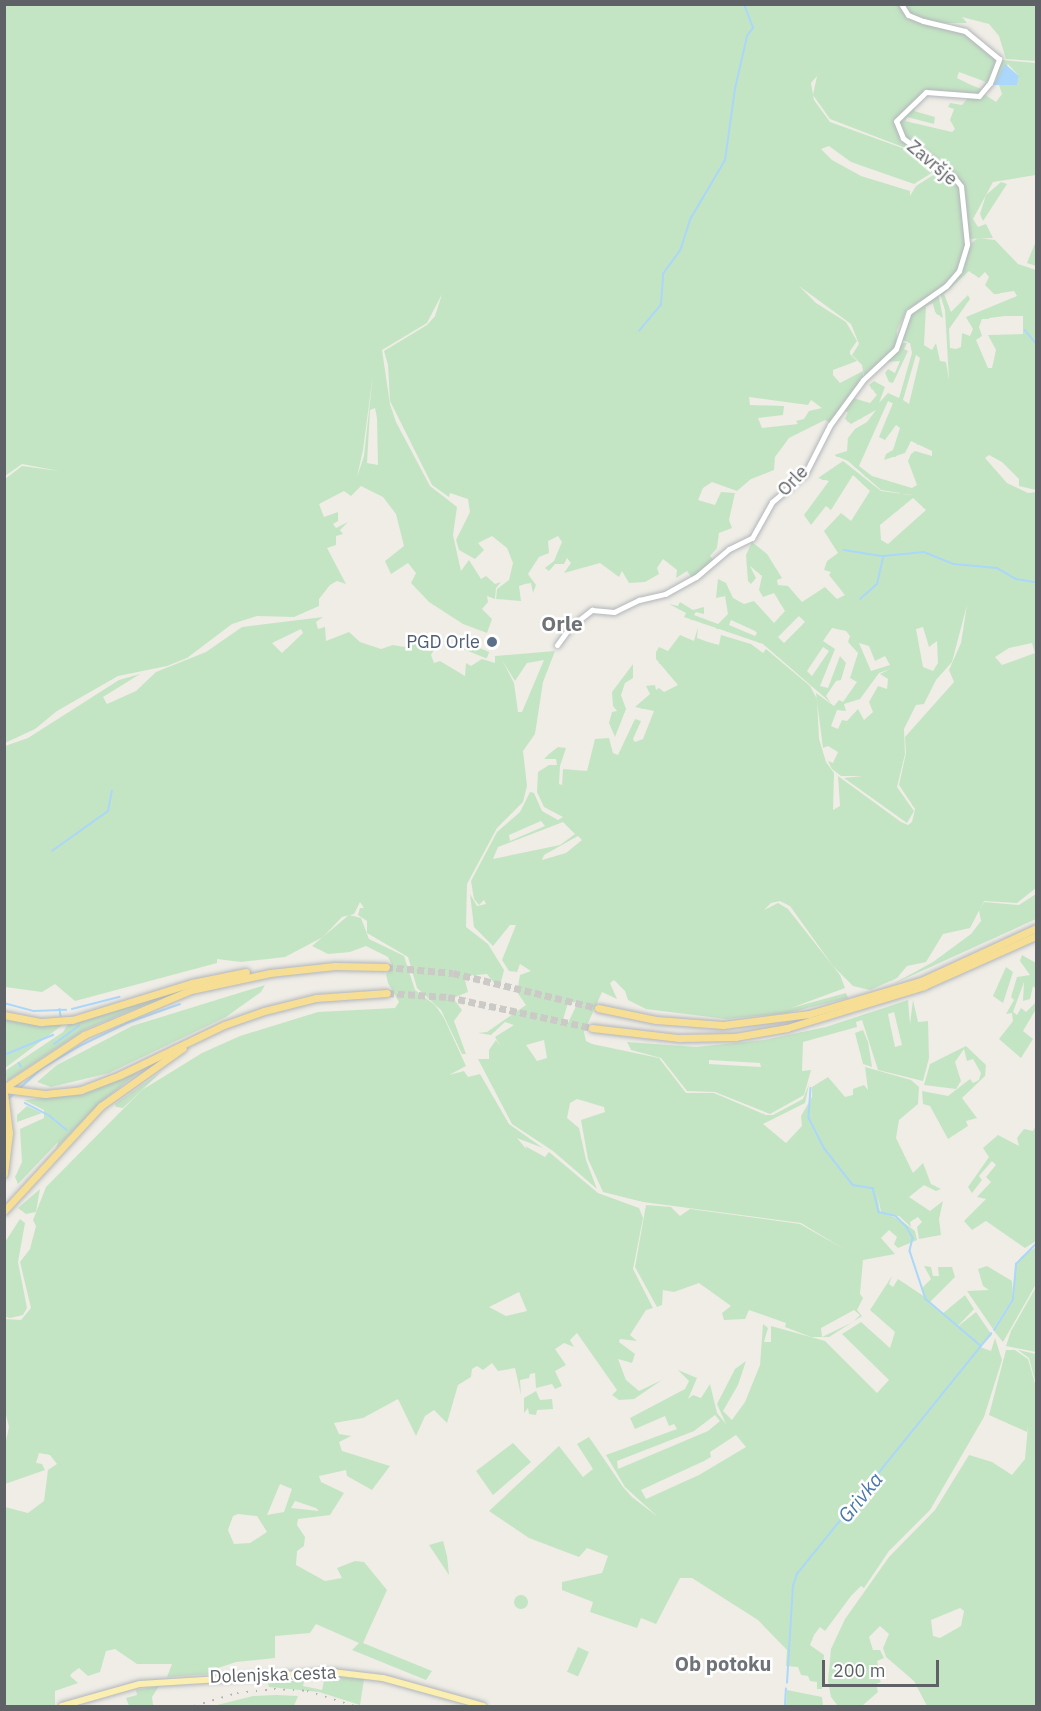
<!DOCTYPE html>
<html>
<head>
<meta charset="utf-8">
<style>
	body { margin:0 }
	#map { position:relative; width:1041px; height:1711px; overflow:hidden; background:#efede6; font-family:"IBM Plex Sans",sans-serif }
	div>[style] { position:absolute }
	.green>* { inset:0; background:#c4e5c4; transform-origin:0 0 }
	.round { border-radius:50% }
	.water>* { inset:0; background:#abd7fa }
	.stream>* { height:1.5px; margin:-0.75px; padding:0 0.75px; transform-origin:0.75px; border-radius:0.75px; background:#abd7fa }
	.highway-tunnel>* { height:7px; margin-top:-3.5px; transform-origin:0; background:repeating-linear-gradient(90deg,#cbcac6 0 7px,transparent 0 10.5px) }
	.roads { filter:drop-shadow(0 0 2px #b2b5ba) drop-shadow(0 0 2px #b2b5ba) }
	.secondary>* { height:5px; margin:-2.5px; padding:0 2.5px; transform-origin:2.5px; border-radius:2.5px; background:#fff }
	.primary>* { height:6px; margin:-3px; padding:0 3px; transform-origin:3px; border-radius:3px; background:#faefb0 }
	.highway>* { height:7px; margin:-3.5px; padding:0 3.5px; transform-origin:3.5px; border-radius:3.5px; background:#f7de95 }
	.rail>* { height:1.5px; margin-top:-0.75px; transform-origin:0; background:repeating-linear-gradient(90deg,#b4b5b5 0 1.5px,transparent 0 9.5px) }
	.dots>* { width:16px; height:16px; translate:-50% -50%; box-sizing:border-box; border:3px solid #fff; border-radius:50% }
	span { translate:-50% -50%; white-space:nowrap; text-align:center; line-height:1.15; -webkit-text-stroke:5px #fff; paint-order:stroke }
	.street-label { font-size:18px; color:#5e6165 }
	.service-label { font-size:18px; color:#4e5e75 }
	.right { translate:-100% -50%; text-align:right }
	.water-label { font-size:20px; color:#4878ac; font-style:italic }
	.neighbourhood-label { font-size:20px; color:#6f7377; font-weight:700 }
	.quarter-label { font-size:21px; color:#6f7377; font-weight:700 }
	.frame { position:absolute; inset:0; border:6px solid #5e6165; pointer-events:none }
	.scale { position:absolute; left:822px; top:1660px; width:117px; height:27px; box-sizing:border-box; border:3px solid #5e6165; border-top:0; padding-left:8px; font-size:18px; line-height:21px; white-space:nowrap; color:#5e6165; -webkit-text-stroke:4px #fff; paint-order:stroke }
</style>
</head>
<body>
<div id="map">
	<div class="green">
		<i style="clip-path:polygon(evenodd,5px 5px,900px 5px,904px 13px,963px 32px,996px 60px,993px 74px,978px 95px,928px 90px,895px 121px,898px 133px,921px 154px,830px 119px,813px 95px,817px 76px,811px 83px,814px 100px,830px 122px,916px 153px,941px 167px,914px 184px,851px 162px,829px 146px,821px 149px,832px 160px,861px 176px,910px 191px,910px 196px,916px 186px,943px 169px,960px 187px,965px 246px,960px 266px,944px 287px,907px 310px,897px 330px,896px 347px,864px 376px,862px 365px,852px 355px,859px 344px,851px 324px,799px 286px,816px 303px,846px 322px,857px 341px,850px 351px,850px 354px,857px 361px,833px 370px,833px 375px,840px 383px,863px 371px,863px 379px,830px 423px,825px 420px,789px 438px,775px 457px,774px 470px,751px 479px,737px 491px,712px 482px,703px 488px,698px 500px,715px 505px,721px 492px,735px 493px,729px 520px,732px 528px,719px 533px,717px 548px,710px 556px,715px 561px,692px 578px,687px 571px,676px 578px,677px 570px,663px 559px,657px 568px,659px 574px,645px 582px,629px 583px,622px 571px,619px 577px,600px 563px,564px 573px,571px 563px,567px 558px,564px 564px,555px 564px,549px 571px,545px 568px,554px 561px,562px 542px,558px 536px,548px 541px,549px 553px,539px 557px,528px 574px,536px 585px,533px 593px,531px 583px,525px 584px,519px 586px,521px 601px,496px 599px,497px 589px,509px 580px,513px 563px,507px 548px,492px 536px,478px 543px,484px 550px,475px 559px,459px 550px,456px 540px,470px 512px,468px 499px,450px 493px,449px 497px,432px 485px,390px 401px,388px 365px,384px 351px,427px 325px,435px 316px,442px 294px,427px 323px,382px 350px,390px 404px,396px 422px,430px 486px,457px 507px,453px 535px,461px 571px,469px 560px,481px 579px,486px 576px,495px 584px,501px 582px,496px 588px,495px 599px,487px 596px,488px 602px,482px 609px,492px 619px,487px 633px,463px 624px,429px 602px,411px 583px,416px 573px,408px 563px,391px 574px,385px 561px,404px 546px,396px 514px,383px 497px,361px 486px,351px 496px,344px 491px,319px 504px,324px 517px,338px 512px,338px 521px,333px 524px,336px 528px,348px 522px,340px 530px,343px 534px,336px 536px,336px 545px,327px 548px,346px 584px,337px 581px,330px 585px,319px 599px,319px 606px,294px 617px,257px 616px,232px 624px,187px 658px,167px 666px,118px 676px,57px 711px,35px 729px,5px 743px,5px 479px,22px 466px,59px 471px,22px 464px,5px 476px,5px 5px,959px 72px,986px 82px,981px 89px,969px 84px,957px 78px,959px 72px,5px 5px,373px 374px,364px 456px,357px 477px,363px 450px,373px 374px,5px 5px,749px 397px,808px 405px,811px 400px,822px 408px,809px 411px,804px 419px,796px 421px,798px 424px,762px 428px,758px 418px,783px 415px,784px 406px,750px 405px,749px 397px,5px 5px,375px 408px,377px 418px,378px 465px,367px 463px,370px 410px,375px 408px)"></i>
		<i style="clip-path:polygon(903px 5px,1036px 5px,1036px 61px,1006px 59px,999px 36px,989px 24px,962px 17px,967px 23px,935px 23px,907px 12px)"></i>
		<i style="clip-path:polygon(1002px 60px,1036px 63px,1036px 175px,993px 182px,973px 219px,978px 227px,986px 224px,993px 238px,967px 239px,962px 185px,903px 136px,898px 121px,917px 102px,914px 111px,935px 117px,934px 124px,907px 117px,905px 121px,952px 132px,955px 129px,950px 120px,954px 109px,948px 107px,950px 103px,962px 105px,968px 98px,984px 94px,996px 102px,1002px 94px,999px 85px,1017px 85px,1019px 76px,1008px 64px,991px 84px)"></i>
		<i style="clip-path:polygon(1001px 182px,1007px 184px,983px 221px,980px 214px,986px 195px)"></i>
		<i style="clip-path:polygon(evenodd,978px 238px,995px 240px,1018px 264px,1036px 270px,1036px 490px,1019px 486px,1019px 479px,1002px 462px,989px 455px,985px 458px,1007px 483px,1028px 493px,1036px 492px,1036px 888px,1017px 903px,984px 901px,970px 928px,943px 934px,926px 962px,907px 966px,897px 978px,870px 990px,853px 986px,833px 966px,790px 906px,780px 901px,771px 903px,764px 910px,778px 903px,788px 909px,840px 975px,845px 988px,791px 1008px,846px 993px,848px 998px,787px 1013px,726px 1019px,646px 1009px,628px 1000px,625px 991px,614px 980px,610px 983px,617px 999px,602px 992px,584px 1032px,586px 1041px,592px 1044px,659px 1058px,686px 1093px,714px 1093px,766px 1115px,773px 1115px,803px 1099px,809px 1084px,805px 1103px,763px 1124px,786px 1143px,802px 1126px,801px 1116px,812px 1097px,812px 1087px,828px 1077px,845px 1097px,853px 1095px,853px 1089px,864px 1085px,868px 1090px,865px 1067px,911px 1080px,919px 1087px,918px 1104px,899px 1120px,896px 1138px,913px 1173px,923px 1163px,931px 1184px,941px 1189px,936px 1191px,924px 1185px,909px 1197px,930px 1211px,943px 1201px,939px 1219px,941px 1235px,919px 1239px,917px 1227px,922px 1222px,918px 1217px,910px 1222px,911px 1227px,899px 1216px,881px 1212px,877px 1192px,880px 1212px,899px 1219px,915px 1231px,917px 1240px,898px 1248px,894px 1244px,897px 1237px,889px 1230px,881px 1238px,895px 1254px,863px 1260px,860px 1294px,863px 1298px,857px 1310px,862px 1316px,829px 1337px,811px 1337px,785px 1327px,786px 1323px,749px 1310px,745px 1319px,724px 1320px,722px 1313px,731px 1306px,699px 1283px,674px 1292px,663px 1290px,662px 1305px,657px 1307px,635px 1267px,646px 1205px,671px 1207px,680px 1216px,690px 1209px,800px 1224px,844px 1249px,801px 1223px,643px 1202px,603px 1192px,588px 1159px,581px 1120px,605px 1112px,604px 1107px,577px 1099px,570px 1103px,567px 1118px,579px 1128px,586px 1160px,597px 1189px,553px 1151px,512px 1124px,478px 1059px,489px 1059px,489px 1050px,496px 1040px,501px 1047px,495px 1037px,514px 1025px,505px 1022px,491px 1035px,478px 1033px,487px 1032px,526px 1005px,517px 992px,520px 975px,531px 971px,520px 964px,517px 972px,509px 971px,502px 960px,516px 925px,510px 925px,493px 946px,474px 927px,470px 894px,477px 906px,486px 904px,484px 900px,479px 905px,474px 899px,471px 881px,497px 832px,520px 812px,530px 792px,534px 793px,542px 811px,558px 820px,563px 817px,544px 807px,537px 792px,538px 772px,549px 765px,557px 765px,556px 759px,544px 759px,549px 754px,558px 747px,566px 748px,560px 766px,559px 784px,562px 785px,563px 769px,587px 771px,595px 739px,609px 738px,613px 753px,618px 755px,635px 719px,641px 721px,633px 739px,635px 742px,643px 739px,654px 711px,635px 707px,650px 694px,646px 686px,655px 685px,656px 690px,659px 688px,664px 692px,678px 685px,656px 659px,656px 652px,659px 647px,668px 651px,680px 635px,694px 641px,698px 627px,697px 638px,708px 642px,719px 645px,721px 635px,751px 644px,763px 653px,766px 649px,810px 686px,817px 699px,819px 739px,826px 762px,834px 773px,833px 810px,840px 806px,838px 776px,901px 822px,908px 825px,912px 822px,915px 809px,899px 785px,906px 753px,905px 737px,954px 682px,949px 670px,961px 643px,967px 605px,952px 662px,936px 680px,924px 704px,916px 705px,904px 729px,905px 754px,897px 787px,914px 811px,907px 823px,844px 778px,863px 776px,841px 776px,832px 769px,828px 761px,833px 763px,838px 752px,828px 746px,823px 748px,816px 693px,834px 706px,839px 700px,843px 702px,857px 682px,850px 678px,858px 653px,848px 642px,850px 636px,846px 631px,832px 628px,823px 641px,835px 649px,820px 686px,828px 688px,840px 656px,846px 663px,841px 680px,836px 681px,826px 696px,831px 703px,763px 644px,684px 617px,686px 613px,669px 604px,678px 606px,680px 602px,693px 610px,704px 607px,704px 614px,696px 612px,694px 615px,718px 624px,728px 614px,725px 596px,716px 598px,718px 579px,726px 583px,733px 598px,744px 604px,754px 601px,774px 623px,785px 611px,774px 593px,763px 597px,759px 590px,762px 576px,750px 566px,756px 578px,751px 584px,748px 581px,746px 555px,752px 542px,767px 554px,782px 578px,777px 580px,778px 585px,788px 586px,802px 602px,825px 587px,837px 599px,845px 595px,829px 575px,831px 572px,824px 570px,827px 561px,838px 553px,824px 531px,841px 513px,851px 521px,870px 491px,853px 475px,831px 510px,826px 506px,811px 525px,804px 515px,829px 481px,818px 478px,843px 461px,881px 491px,918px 496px,881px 490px,848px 461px,834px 455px,847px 451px,848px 438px,855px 429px,867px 422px,876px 410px,851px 424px,845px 419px,848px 412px,844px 411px,853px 398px,870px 403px,877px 395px,869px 385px,874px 381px,885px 387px,879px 403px,888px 393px,899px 398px,912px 353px,910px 343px,901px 339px,906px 317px,938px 293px,943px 318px,935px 312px,933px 303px,926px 306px,924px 345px,932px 350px,936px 343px,940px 361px,946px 362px,949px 380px,945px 310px,940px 293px,959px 274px,969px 245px,978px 238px,969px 271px,979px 278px,985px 272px,989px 277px,985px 285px,994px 294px,1014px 291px,1017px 296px,966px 317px,973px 329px,970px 336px,962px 333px,961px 347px,956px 349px,950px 348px,949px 329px,970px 299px,968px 295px,951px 312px,944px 294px,969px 271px,978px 238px,1005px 316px,1023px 316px,1023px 334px,988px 335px,996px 350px,992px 368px,988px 368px,976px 340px,982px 336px,979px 327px,982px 319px,1005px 316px,978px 238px,916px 355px,920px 358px,909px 404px,903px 400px,916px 355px,978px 238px,888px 401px,893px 403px,879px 437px,885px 440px,896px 425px,900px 428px,893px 450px,886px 454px,884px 460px,905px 453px,911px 441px,932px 451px,932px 456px,915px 451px,911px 454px,908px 461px,917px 485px,912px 488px,872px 476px,859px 466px,888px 401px,978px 238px,913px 498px,926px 510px,888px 544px,881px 540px,880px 525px,913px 498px,978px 238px,799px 616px,805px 622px,784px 643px,778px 637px,799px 616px,978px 238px,731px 620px,755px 631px,757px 633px,755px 636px,729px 625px,731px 620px,978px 238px,923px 627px,929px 647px,937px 641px,938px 663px,933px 671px,923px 667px,916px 629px,923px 627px,978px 238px,859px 643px,869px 646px,875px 661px,885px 656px,890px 665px,871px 671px,859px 643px,978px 238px,1032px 643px,1035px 653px,1002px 665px,995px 657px,1009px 648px,1032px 643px,978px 238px,823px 647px,829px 651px,812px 676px,807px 671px,823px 647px,978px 238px,890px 669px,880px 674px,888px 679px,887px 689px,878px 686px,869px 702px,873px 712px,864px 720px,858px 709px,847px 721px,842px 720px,838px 729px,831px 726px,837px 710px,846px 711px,844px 704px,860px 699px,879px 673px,890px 669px,978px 238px,541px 821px,545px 826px,510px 841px,509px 835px,541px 821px,978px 238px,563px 822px,575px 834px,560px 845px,493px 859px,498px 847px,563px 822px,978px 238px,578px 836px,582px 840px,566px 853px,542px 860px,544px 855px,578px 836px,978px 238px,578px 1002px,568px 1023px,562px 1023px,568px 1003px,578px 1002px,978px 238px,544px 1040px,547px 1058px,537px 1061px,526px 1045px,544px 1040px,978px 238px,854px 1310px,860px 1315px,853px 1322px,822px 1337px,821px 1328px,854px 1310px)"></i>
		<i style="clip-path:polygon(1036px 241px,1036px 266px,1027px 263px)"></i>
		<i style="clip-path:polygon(903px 343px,907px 343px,904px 349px,908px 351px,893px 383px,889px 382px,885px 373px,888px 369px,895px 373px,900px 361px,884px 362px)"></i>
		<i style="clip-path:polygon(evenodd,323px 617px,316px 622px,318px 629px,325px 627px,326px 641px,349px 632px,360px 642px,381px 649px,393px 645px,404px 647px,411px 640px,426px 645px,433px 642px,438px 643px,431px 655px,434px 663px,440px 661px,465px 676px,466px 663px,471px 666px,482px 659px,495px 663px,495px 656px,555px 651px,543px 682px,535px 734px,523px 751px,527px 786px,523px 802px,497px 828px,467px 884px,466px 927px,488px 944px,504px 970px,501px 982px,494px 983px,487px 974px,464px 976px,468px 992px,453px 998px,462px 1010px,454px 1021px,466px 1054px,462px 1054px,441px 1010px,417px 988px,408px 957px,367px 933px,367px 921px,358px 915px,360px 908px,364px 908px,360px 902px,354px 914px,342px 917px,323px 937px,285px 957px,241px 962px,217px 959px,217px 963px,75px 1001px,55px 984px,42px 992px,5px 987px,5px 746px,28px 738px,119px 680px,140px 674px,103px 697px,107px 704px,136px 691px,156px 672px,206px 652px,242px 627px,323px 617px,301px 629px,303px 633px,282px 653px,272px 643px,301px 629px,323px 617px,502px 660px,515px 681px,527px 663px,544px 660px,522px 712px,518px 712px,514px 683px,502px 660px)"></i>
		<i style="left:467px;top:643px;width:24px;height:7px;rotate:22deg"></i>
		<i style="clip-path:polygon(633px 664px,633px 678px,625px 683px,621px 695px,626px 709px,615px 737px,609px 723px,612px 712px,617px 711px,613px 706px,612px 692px)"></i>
		<i style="clip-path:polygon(1036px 894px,1036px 919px,893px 984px,933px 962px,971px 934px,981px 921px,979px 910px,984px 902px,1019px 905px)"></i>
		<i style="clip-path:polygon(evenodd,349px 915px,361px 918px,369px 939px,404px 956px,415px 990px,435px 1005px,444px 1018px,466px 1066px,449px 1075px,464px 1071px,468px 1077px,480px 1074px,509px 1124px,543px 1148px,517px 1138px,527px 1150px,525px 1146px,545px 1157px,549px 1152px,598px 1193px,639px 1208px,643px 1218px,633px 1269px,653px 1308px,646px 1310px,630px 1335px,637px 1341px,620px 1339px,619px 1342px,635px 1354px,632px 1363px,618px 1359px,626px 1380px,639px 1391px,662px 1380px,634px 1399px,619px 1400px,612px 1395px,617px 1390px,577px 1333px,570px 1340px,574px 1347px,564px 1343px,555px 1349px,566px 1365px,555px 1371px,562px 1386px,555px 1389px,552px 1384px,536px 1388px,535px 1373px,530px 1374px,529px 1378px,520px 1380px,521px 1395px,515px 1368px,498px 1371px,492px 1363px,483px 1370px,477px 1366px,472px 1369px,471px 1377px,458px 1385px,447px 1423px,434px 1410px,425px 1416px,416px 1436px,398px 1399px,363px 1418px,334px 1423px,339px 1434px,351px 1436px,339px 1442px,342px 1451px,390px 1466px,372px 1490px,347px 1476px,346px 1470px,319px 1476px,321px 1482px,344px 1493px,330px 1515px,298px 1519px,297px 1525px,305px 1537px,304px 1546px,297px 1551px,296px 1565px,325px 1581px,342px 1578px,337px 1568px,355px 1561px,364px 1562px,387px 1590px,363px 1643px,432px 1671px,426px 1680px,352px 1650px,359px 1643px,316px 1624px,310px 1633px,275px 1636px,275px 1658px,236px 1662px,215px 1669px,211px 1674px,167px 1677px,172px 1664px,137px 1664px,115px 1649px,106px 1651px,100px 1672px,88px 1676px,79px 1668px,72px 1673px,70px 1676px,78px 1683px,55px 1691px,55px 1705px,5px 1706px,5px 1507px,28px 1513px,44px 1501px,48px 1470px,57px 1464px,50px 1455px,39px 1453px,36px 1463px,42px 1464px,45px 1470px,5px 1484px,5px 1445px,9px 1427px,5px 1411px,5px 1319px,21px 1320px,31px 1308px,20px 1262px,30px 1249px,36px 1226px,33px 1220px,46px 1187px,142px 1090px,202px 1053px,240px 1036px,318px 1012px,395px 1008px,399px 1002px,388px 983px,386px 974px,393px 967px,388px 957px,366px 946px,350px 952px,328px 954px,312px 946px,349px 915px,519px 1292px,527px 1311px,506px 1316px,489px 1307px,519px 1292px,349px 915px,280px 1484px,292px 1489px,284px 1512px,267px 1515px,280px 1484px,349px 915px,295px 1501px,316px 1508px,319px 1511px,291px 1508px,295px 1501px,349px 915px,238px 1514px,257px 1516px,267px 1532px,250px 1543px,234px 1544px,228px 1530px,233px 1516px,238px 1514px)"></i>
		<i style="clip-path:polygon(1022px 955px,1036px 963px,1036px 989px,1033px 986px,1030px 999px,1023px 1001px,1024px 982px,1013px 1012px,1017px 1015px,1021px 1008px,1026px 1012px,1036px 1002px,1036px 1009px,1023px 1031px,1033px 1039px,1021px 1058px,999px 1039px,1013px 1021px,1012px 1013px,1006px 1014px,1014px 1000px,1011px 997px,1017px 977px,1030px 975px,1020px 961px)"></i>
		<i style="clip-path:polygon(1006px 967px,1013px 972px,1003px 1003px,993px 996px)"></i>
		<i style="clip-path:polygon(265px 985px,261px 992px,226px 1017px,109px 1073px,51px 1087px,37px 1082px,57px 1065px,132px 1026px)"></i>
		<i style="clip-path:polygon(175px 992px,84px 1030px,7px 1081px,5px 1071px,63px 1032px,68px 1024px)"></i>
		<i style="clip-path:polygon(evenodd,908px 1000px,910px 1024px,913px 1000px,918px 1022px,928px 1021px,929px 1058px,923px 1081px,878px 1070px,862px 1020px,856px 1022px,857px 1027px,803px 1042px,802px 1071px,811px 1070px,804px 1095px,770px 1114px,715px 1092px,687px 1091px,661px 1058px,631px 1050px,627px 1042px,696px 1047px,764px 1040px,826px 1027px,908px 1000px,894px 1012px,902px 1045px,895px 1047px,888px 1014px,894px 1012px,908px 1000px,709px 1060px,760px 1063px,761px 1067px,709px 1064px,709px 1060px)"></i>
		<i style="clip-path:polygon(5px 1018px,33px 1024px,64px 1024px,5px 1068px)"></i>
		<i style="clip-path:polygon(863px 1030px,868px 1042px,872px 1067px,863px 1064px,855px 1033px)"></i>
		<i style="clip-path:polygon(966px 1046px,986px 1065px,985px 1076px,962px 1098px,977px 1118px,966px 1121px,968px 1126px,948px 1139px,930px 1106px,923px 1104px,922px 1091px,948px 1096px,970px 1079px,973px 1083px,979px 1080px,981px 1073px,973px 1059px,967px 1061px,964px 1049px,955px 1062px,961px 1081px,956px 1089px,924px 1085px,930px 1064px)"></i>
		<i style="clip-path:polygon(162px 1071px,123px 1108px,116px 1107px,115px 1104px)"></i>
		<i style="clip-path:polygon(139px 1072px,101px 1102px,56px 1148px,58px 1142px,18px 1184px,15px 1177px,22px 1162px,20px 1129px,44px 1118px,44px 1110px,24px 1100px,83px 1094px)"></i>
		<i style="clip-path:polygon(27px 1106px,42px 1113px,17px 1122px,17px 1115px)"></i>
		<i style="clip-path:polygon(1036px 1126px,1036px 1241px,1025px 1248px,986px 1221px,972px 1230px,964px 1221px,986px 1199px,977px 1197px,991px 1182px,986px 1177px,996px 1165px,992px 1161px,979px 1176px,982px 1180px,972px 1193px,968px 1187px,989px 1157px,983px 1148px,998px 1135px,1019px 1146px,1017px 1138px,1024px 1129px,1033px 1131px)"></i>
		<i style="clip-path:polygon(40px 1189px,36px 1212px,26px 1214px,18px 1208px)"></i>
		<i style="clip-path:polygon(20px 1219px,25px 1223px,18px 1262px,27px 1308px,23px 1315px,10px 1318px,5px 1317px,5px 1242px)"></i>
		<i style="clip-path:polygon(1036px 1247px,1036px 1284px,1003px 1342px,994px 1331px,1014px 1299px,1015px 1269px,1021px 1257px)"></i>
		<i style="clip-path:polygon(evenodd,924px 1266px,931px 1267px,933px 1276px,939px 1276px,938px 1267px,952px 1267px,955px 1277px,929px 1303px,942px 1314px,965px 1295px,974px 1309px,956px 1328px,976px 1312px,992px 1335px,980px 1347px,991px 1351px,995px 1338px,1002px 1360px,984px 1417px,930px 1510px,889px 1551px,864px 1588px,861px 1586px,851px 1596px,825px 1631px,820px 1627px,814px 1635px,810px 1645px,824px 1655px,822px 1689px,817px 1689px,817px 1682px,810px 1681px,808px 1676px,801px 1675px,798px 1667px,786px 1666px,787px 1650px,758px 1620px,692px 1578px,680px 1578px,656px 1624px,641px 1618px,637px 1628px,590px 1612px,593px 1602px,562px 1590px,562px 1582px,602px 1573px,608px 1556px,587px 1548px,579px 1557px,529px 1538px,489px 1511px,559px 1446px,583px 1477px,593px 1469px,577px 1444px,589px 1437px,623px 1487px,632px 1497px,658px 1517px,625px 1487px,606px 1455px,677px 1429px,674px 1424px,669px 1426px,665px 1416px,635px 1429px,630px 1418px,685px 1389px,689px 1381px,678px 1370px,697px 1378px,688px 1399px,693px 1395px,701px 1398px,710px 1384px,717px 1413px,726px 1424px,717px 1404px,735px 1369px,746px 1361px,738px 1385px,723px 1411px,732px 1420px,745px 1402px,760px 1365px,763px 1324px,768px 1328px,764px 1342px,771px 1342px,771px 1326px,825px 1341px,877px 1393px,889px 1380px,842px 1334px,861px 1322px,890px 1348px,895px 1332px,870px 1310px,892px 1276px,889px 1284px,893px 1287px,898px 1279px,925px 1297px,922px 1288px,931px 1279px,924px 1266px,715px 1415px,720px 1421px,708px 1431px,618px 1469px,617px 1461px,694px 1431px,715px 1415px,924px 1266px,736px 1435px,746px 1447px,699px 1475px,646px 1499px,641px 1490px,704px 1461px,711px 1457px,710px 1452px,736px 1435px)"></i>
		<i style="clip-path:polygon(987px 1266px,1012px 1281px,1013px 1298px,993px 1329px,967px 1291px,989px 1290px,983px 1286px,978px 1269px)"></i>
		<i style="clip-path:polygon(1036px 1287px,1036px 1352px,1006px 1346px,1011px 1331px)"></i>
		<i style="clip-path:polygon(evenodd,1006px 1350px,1015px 1350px,1028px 1359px,1036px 1387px,1036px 1706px,927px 1706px,914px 1681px,886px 1657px,883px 1648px,889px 1634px,880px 1626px,869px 1637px,873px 1650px,880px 1650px,884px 1658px,877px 1661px,878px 1666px,874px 1669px,881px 1682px,876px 1684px,878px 1692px,862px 1706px,838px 1706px,831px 1697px,828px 1681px,831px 1649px,845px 1619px,889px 1557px,935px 1510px,969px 1455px,992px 1462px,1012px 1475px,1025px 1459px,1028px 1426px,1027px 1432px,989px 1415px,1006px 1350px,960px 1608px,964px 1611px,961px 1626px,940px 1638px,933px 1636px,931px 1620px,960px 1608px)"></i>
		<i style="clip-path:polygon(1018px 1350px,1036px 1354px,1036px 1385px,1029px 1358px)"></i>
		<i style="clip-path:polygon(536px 1391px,540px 1400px,552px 1399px,553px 1409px,537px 1410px,536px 1415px,529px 1414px,528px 1408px,524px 1413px,524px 1398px)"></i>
		<i style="clip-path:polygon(513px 1443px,531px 1462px,493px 1495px,476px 1471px)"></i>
		<i style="clip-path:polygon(443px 1541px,447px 1556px,449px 1575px,429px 1545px)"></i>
		<i class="round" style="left:514px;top:1595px;width:14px;height:14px"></i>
		<i style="left:578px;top:1647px;width:12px;height:27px;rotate:24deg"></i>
		<i style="clip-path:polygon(325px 1676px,364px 1679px,360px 1705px,319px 1692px,269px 1687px,267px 1679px,305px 1677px,303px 1686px,322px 1690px)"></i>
		<i style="clip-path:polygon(159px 1686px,152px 1697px,153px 1705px,129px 1706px,126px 1698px,137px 1695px,136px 1690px)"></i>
		<i style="clip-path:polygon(787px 1690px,822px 1697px,823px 1706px,786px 1706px)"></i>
		<i style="clip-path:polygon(253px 1696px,276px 1695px,298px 1696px,294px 1706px,213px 1706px)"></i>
	</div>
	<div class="water">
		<i style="clip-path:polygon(1005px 64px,1019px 76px,1017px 85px,993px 85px)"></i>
	</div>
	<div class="stream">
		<i style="left:1025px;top:330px;width:17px;rotate:50deg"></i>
		<i style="left:639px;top:331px;width:34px;rotate:-50deg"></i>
		<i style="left:661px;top:305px;width:31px;rotate:-86deg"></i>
		<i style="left:663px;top:274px;width:29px;rotate:-54deg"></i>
		<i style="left:680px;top:251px;width:35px;rotate:-72deg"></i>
		<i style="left:691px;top:218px;width:67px;rotate:-59.6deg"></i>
		<i style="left:725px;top:160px;width:72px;rotate:-82deg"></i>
		<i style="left:735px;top:89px;width:54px;rotate:-77.2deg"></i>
		<i style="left:747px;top:36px;width:10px;rotate:-53deg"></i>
		<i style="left:753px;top:28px;width:26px;rotate:-111deg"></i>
		<i style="left:844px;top:550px;width:39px;rotate:9deg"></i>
		<i style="left:883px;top:556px;width:41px;rotate:-5.6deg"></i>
		<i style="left:924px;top:552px;width:32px;rotate:22deg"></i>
		<i style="left:954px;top:564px;width:43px;rotate:5.3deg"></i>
		<i style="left:997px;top:568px;width:22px;rotate:30deg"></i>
		<i style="left:1016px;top:579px;width:20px;rotate:9deg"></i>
		<i style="left:860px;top:599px;width:23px;rotate:-41deg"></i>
		<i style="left:877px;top:584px;width:28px;rotate:-77deg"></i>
		<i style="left:52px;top:851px;width:69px;rotate:-35.5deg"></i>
		<i style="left:108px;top:811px;width:20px;rotate:-79deg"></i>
		<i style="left:4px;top:1003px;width:31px;rotate:15deg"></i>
		<i style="left:34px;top:1011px;width:32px;rotate:-2deg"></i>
		<i style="left:60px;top:1009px;width:7px;rotate:82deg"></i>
		<i style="left:72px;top:1009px;width:49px;rotate:-14.3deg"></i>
		<i style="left:54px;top:1044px;width:31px;rotate:-36deg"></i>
		<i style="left:4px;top:1055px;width:53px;rotate:-22.2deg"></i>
		<i style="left:19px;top:1063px;width:4px;rotate:56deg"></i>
		<i style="left:20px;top:1088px;width:28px;rotate:-42deg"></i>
		<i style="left:41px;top:1069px;width:43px;rotate:-30.7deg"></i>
		<i style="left:78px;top:1047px;width:55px;rotate:-26.1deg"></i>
		<i style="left:127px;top:1023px;width:56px;rotate:-19.7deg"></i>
		<i style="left:811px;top:1088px;width:30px;rotate:94deg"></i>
		<i style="left:809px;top:1118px;width:35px;rotate:63deg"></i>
		<i style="left:825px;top:1149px;width:46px;rotate:52.1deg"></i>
		<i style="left:853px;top:1185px;width:20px;rotate:9deg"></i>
		<i style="left:873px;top:1188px;width:25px;rotate:76deg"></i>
		<i style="left:879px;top:1212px;width:17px;rotate:13deg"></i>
		<i style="left:896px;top:1216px;width:16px;rotate:45deg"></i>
		<i style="left:907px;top:1227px;width:13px;rotate:61deg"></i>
		<i style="left:913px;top:1238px;width:13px;rotate:103deg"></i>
		<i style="left:910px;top:1251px;width:51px;rotate:71.6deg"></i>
		<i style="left:926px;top:1299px;width:71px;rotate:40.4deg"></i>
		<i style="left:7px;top:1100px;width:11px;rotate:-41deg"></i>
		<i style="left:25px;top:1103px;width:25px;rotate:27deg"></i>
		<i style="left:49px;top:1115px;width:23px;rotate:40deg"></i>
		<i style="left:994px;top:1330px;width:36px;rotate:-58deg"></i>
		<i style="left:1013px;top:1299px;width:35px;rotate:-85deg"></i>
		<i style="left:1016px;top:1264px;width:28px;rotate:-45deg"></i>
		<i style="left:787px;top:1683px;width:97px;rotate:-86.5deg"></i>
		<i style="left:793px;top:1586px;width:13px;rotate:-72deg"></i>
		<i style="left:797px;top:1574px;width:309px;rotate:-51.1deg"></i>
		<i style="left:785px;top:1706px;width:17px;rotate:-87deg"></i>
	</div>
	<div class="highway-tunnel">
		<i style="left:386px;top:967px;width:67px;rotate:5.1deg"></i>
		<i style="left:453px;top:973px;width:149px;rotate:13.6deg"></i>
		<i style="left:387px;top:993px;width:61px;rotate:3.8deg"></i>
		<i style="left:448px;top:997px;width:147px;rotate:12.1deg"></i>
	</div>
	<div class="roads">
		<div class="secondary">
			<i style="left:557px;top:645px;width:22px;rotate:-54deg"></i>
			<i style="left:570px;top:627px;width:28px;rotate:-38deg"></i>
			<i style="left:592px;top:610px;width:22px;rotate:5deg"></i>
			<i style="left:614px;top:612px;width:28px;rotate:-26deg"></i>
			<i style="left:639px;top:600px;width:27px;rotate:-13deg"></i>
			<i style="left:665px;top:594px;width:35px;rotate:-29deg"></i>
			<i style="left:696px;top:577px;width:43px;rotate:-40.3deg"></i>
			<i style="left:729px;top:549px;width:25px;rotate:-26deg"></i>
			<i style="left:752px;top:538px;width:41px;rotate:-60.9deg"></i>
			<i style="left:772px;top:502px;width:43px;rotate:-40.3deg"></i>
			<i style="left:805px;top:474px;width:55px;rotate:-63deg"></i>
			<i style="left:830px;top:425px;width:56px;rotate:-53.7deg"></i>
			<i style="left:863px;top:380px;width:45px;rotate:-43.2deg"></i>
			<i style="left:896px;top:349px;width:39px;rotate:-71deg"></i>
			<i style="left:909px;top:312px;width:45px;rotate:-35.1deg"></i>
			<i style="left:946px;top:286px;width:20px;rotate:-49deg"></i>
			<i style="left:959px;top:271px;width:28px;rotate:-73deg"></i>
			<i style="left:967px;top:244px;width:58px;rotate:-95.9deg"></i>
			<i style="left:961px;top:186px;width:13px;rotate:-129deg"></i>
			<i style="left:953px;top:176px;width:63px;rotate:-142.8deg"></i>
			<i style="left:903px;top:138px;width:18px;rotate:-112deg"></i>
			<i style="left:896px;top:121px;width:42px;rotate:-44deg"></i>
			<i style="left:926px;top:92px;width:53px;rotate:4.3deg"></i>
			<i style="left:979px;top:96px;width:17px;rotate:-50deg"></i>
			<i style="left:990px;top:83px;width:26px;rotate:-69deg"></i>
			<i style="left:999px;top:59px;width:44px;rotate:-140.5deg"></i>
			<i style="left:965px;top:31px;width:43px;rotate:-166.6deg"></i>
			<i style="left:923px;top:21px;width:16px;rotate:-158deg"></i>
			<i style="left:908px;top:15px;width:13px;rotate:-122deg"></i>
		</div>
		<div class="primary">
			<i style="left:62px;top:1706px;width:81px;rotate:-15.8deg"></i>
			<i style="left:140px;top:1684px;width:192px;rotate:-3.6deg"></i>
			<i style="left:332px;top:1672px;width:51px;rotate:6.7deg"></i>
			<i style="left:383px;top:1678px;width:104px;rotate:15.6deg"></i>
		</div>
		<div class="highway">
			<i style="left:598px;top:1008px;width:59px;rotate:11.7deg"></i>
			<i style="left:656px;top:1020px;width:67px;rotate:4.3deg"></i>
			<i style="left:723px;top:1025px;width:87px;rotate:-7.3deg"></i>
			<i style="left:809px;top:1014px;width:117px;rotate:-16.4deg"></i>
			<i style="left:921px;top:981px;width:127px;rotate:-24.7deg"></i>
			<i style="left:4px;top:1015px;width:38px;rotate:11deg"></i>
			<i style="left:41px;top:1022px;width:31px;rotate:-4deg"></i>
			<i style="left:72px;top:1020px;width:126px;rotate:-17.1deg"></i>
			<i style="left:192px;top:983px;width:55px;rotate:-11.5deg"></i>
			<i style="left:592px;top:1028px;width:88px;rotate:6.6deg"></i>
			<i style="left:679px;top:1038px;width:56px;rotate:-1deg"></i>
			<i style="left:735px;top:1037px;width:53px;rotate:-9.8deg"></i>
			<i style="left:787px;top:1028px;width:143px;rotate:-17deg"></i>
			<i style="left:924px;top:986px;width:123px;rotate:-24.1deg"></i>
			<i style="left:4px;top:1088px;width:96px;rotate:-33.5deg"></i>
			<i style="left:84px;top:1035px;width:116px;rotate:-22.8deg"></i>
			<i style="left:191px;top:990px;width:81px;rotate:-12.1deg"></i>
			<i style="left:270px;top:973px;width:65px;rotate:-6.1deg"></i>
			<i style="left:335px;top:966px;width:51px;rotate:1.1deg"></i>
			<i style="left:4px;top:1089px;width:41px;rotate:7deg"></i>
			<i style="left:45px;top:1094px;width:36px;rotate:-6deg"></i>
			<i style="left:81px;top:1090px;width:42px;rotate:-21deg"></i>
			<i style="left:120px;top:1075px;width:115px;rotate:-25.7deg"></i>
			<i style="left:224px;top:1025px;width:42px;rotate:-19.3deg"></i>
			<i style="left:264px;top:1011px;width:54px;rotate:-14deg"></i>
			<i style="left:316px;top:998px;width:71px;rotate:-4deg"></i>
			<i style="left:4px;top:1093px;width:40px;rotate:82.9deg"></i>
			<i style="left:9px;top:1133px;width:41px;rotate:97deg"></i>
			<i style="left:4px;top:1211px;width:143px;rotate:-47.3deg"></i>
			<i style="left:101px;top:1106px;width:100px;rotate:-35.3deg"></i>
		</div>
	</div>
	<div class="rail">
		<i style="left:194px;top:1706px;width:45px;rotate:-16.8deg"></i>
		<i style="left:237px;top:1693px;width:37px;rotate:-6deg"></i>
		<i style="left:274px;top:1689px;width:33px;rotate:3deg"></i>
		<i style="left:307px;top:1691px;width:49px;rotate:17.7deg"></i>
	</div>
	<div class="dots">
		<i style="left:492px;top:642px;background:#5c6f8a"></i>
	</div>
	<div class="street-label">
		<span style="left:932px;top:163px;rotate:40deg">Završje</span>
		<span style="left:793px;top:481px;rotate:-46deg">Orle</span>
		<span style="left:273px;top:1675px;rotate:-2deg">Dolenjska cesta</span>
	</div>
	<div class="service-label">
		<span class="right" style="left:480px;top:642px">PGD Orle</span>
	</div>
	<div class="water-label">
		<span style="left:860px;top:1497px;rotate:-51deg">Grivka</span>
	</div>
	<div class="neighbourhood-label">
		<span style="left:723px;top:1663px">Ob potoku</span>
	</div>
	<div class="quarter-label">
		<span style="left:562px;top:623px">Orle</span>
	</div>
	<div class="frame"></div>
	<div class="scale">200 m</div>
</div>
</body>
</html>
